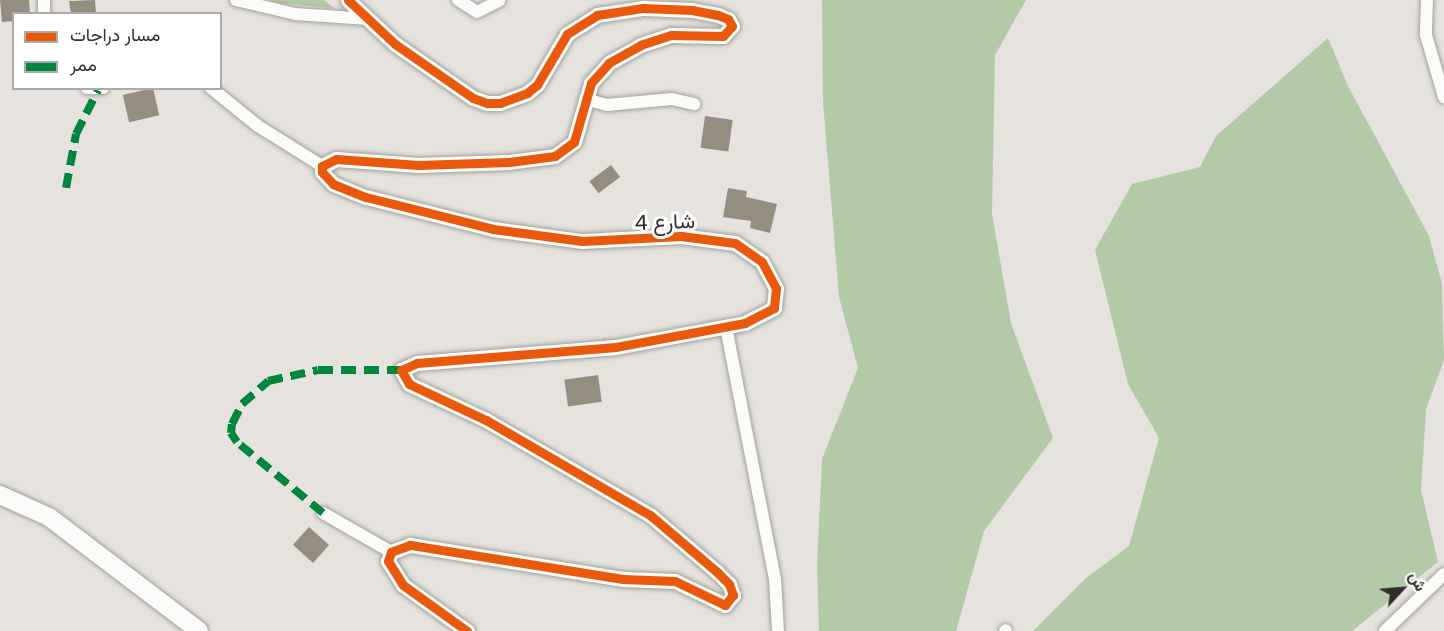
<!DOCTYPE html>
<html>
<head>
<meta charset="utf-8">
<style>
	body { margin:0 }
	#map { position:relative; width:1444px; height:631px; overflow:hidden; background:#e6e3de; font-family:"Golos Text",Vazirmatn,sans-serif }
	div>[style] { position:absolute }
	.forest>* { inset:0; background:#b2caa6 }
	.building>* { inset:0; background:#948d80; transform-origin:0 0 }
	.roads { filter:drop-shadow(0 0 2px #a2a09c) drop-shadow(0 0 2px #a2a09c) }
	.minor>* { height:12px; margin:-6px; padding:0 6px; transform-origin:6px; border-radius:6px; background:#fbfbfa }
	.tertiary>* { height:15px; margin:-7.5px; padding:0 7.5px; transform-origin:7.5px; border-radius:7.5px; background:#fbfbfa }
	.secondary>* { height:18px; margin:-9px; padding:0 9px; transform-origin:9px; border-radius:9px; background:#fbfbfa }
	.quiet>* { height:8px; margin-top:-4px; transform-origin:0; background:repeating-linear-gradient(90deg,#00873e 0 15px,transparent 0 23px) }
	.cycleway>* { height:9px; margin:-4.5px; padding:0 4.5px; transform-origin:4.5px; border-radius:4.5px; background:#e8590c }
	span { translate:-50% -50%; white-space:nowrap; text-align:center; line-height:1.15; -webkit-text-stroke:6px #fff; paint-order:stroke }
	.street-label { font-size:21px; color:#302e2a }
	.legend { position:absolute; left:12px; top:12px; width:210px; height:78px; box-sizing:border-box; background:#fff; border:2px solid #acabaa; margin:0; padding:8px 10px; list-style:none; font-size:18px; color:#302e2a }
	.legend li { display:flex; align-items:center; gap:12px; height:30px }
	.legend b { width:30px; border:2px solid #acabaa }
	.north { position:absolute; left:1372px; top:559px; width:60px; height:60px; -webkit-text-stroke:4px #fff; paint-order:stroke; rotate:64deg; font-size:16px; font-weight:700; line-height:24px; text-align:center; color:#302e2a }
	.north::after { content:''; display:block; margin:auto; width:21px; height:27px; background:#302e2a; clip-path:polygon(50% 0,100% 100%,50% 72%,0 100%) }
</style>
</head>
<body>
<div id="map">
	<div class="forest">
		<i style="clip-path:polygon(269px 0,324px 0,333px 8px,278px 3px)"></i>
		<i style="clip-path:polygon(822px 0,1026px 0,995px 55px,992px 214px,1011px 323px,1053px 438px,984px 531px,956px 631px,819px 631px,817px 565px,822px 459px,858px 368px,839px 297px,823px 101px)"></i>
		<i style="clip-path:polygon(1328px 38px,1348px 86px,1429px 236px,1442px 284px,1444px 360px,1426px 409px,1421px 490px,1438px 562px,1352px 631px,1033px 631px,1086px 578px,1129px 546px,1159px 438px,1128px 384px,1095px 250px,1132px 184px,1200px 167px,1216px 136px)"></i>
	</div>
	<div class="building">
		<i style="clip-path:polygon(0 0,29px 0,30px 14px,14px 14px,14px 21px,2px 22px)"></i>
		<i style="clip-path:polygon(95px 0,96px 14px,71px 14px,69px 1px)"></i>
		<i style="left:153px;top:88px;width:28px;height:31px;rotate:77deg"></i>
		<i style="left:705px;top:116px;width:28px;height:32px;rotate:8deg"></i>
		<i style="left:611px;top:165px;width:15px;height:27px;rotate:53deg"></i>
		<i style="clip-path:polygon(728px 188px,747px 191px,746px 197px,777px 204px,770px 233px,750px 228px,751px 221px,723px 217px)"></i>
		<i style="left:598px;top:375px;width:27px;height:34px;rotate:82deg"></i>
		<i style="left:309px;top:527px;width:27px;height:24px;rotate:42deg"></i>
	</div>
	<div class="roads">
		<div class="minor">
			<i style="left:44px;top:0;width:14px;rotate:90deg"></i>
			<i style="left:236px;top:0;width:61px;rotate:13.3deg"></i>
			<i style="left:295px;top:14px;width:74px;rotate:3.9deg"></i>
			<i style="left:458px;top:0;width:22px;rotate:32deg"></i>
			<i style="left:477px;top:12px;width:25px;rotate:-27deg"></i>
			<i style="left:1427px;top:0;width:35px;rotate:92deg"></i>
			<i style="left:1426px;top:35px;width:65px;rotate:73.8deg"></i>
			<i style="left:87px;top:88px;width:16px"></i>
			<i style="left:211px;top:88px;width:60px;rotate:39deg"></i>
			<i style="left:258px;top:126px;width:75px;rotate:32deg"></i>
			<i style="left:585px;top:99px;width:23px;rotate:15deg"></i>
			<i style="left:607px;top:105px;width:65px;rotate:-5.3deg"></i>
			<i style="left:672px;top:99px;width:23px;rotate:13deg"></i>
			<i style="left:726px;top:327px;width:257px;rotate:79deg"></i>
			<i style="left:775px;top:579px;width:52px;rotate:86.7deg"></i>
			<i style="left:323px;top:513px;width:78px;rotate:29.8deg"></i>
			<i style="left:1005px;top:631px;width:1px;rotate:-45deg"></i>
			<i style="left:1385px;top:631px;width:82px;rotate:-44deg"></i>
		</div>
		<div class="tertiary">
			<i style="left:348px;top:0;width:64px;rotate:43.1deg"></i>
			<i style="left:395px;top:44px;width:95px;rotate:34.7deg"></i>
			<i style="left:473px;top:98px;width:15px;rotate:20deg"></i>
			<i style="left:487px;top:103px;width:13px"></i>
			<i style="left:500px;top:103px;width:29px;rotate:-20deg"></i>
			<i style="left:527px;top:93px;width:13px;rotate:-39deg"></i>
			<i style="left:537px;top:85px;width:59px;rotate:-59.5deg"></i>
			<i style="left:567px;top:34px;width:36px;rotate:-32deg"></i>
			<i style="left:597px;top:15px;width:47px;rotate:-8.7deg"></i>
			<i style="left:643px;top:8px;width:49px;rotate:2.3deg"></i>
			<i style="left:692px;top:10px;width:26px;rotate:11deg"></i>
			<i style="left:718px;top:15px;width:11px;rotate:22deg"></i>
			<i style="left:728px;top:19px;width:8px;rotate:60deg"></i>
			<i style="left:732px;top:26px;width:13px;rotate:132deg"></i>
			<i style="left:723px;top:36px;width:52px;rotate:-178.9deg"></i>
			<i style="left:671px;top:35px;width:32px;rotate:162deg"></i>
			<i style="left:641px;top:45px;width:37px;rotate:151deg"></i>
			<i style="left:609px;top:63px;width:27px;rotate:132deg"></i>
			<i style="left:591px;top:83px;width:61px;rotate:106.1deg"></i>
			<i style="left:574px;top:142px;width:24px;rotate:144deg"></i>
			<i style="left:555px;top:156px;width:46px;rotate:172.6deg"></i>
			<i style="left:509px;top:162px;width:91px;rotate:178.1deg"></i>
			<i style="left:418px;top:165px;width:82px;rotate:-175.8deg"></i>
			<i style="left:336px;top:159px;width:16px;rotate:153deg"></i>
			<i style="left:322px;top:166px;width:6px;rotate:90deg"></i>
			<i style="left:322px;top:172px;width:16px;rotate:47deg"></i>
			<i style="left:333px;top:184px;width:35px;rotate:22deg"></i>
			<i style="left:366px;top:197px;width:131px;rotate:14.1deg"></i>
			<i style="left:493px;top:229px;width:90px;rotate:7.7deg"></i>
			<i style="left:582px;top:241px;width:99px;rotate:-2.9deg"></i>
			<i style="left:681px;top:236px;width:54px;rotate:7.4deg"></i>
			<i style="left:735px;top:243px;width:33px;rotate:35deg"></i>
			<i style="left:762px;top:262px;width:30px;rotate:62deg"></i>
			<i style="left:776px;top:288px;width:20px;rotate:96deg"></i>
			<i style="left:774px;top:308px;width:33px;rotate:153deg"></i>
			<i style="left:745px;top:323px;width:131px;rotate:169.5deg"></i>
			<i style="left:616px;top:347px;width:200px;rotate:175.4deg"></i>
			<i style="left:417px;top:363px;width:17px;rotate:156deg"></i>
			<i style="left:401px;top:370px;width:16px;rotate:60deg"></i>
			<i style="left:409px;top:384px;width:85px;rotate:25.1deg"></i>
			<i style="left:486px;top:420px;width:190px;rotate:30.1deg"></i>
			<i style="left:650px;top:515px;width:88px;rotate:40.4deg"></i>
			<i style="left:717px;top:572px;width:17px;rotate:45deg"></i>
			<i style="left:729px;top:584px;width:12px;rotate:70deg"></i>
			<i style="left:733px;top:595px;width:13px;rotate:129deg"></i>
			<i style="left:725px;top:605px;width:55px;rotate:-154.4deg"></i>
			<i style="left:675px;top:581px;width:52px;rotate:-177.8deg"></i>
			<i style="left:623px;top:579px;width:216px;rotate:-170.9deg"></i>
			<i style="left:410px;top:545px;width:20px;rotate:160deg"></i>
			<i style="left:391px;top:552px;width:9px;rotate:108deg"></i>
			<i style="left:388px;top:561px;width:28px;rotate:58deg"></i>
			<i style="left:403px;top:585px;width:79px;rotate:35.7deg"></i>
		</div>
		<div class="secondary">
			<i style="left:0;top:495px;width:54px;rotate:24.2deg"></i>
			<i style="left:49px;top:517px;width:188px;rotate:37.2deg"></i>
		</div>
	</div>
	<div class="quiet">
		<i style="left:66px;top:188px;width:55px;rotate:-79.5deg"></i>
		<i style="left:76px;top:134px;width:49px;rotate:-63.4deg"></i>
		<i style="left:323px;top:513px;width:112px;rotate:-140.5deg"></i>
		<i style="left:237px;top:442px;width:11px;rotate:-124deg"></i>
		<i style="left:231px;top:433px;width:9px;rotate:-84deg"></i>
		<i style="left:232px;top:424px;width:22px;rotate:-63deg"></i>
		<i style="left:242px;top:404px;width:35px;rotate:-41deg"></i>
		<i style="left:268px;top:381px;width:51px;rotate:-12.4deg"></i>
		<i style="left:318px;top:370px;width:83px"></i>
	</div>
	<div class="cycleway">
		<i style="left:348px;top:0;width:64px;rotate:43.1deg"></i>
		<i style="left:395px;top:44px;width:95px;rotate:34.7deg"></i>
		<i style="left:473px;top:98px;width:15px;rotate:20deg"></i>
		<i style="left:487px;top:103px;width:13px"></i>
		<i style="left:500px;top:103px;width:29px;rotate:-20deg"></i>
		<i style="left:527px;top:93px;width:13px;rotate:-39deg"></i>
		<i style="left:537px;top:85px;width:59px;rotate:-59.5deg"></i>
		<i style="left:567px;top:34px;width:36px;rotate:-32deg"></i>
		<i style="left:597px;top:15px;width:47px;rotate:-8.7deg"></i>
		<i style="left:643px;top:8px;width:49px;rotate:2.3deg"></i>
		<i style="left:692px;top:10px;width:26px;rotate:11deg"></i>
		<i style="left:718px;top:15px;width:11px;rotate:22deg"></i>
		<i style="left:728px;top:19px;width:8px;rotate:60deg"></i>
		<i style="left:732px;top:26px;width:13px;rotate:132deg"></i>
		<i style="left:723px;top:36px;width:52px;rotate:-178.9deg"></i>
		<i style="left:671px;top:35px;width:32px;rotate:162deg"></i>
		<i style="left:641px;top:45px;width:37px;rotate:151deg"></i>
		<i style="left:609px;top:63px;width:27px;rotate:132deg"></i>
		<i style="left:591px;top:83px;width:61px;rotate:106.1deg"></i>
		<i style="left:574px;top:142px;width:24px;rotate:144deg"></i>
		<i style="left:555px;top:156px;width:46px;rotate:172.6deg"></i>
		<i style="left:509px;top:162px;width:91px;rotate:178.1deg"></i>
		<i style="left:418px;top:165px;width:82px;rotate:-175.8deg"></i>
		<i style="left:336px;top:159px;width:16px;rotate:153deg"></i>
		<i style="left:322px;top:166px;width:6px;rotate:90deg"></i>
		<i style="left:322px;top:172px;width:16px;rotate:47deg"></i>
		<i style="left:333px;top:184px;width:35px;rotate:22deg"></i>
		<i style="left:366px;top:197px;width:131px;rotate:14.1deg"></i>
		<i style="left:493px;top:229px;width:90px;rotate:7.7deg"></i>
		<i style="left:582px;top:241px;width:99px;rotate:-2.9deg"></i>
		<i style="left:681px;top:236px;width:54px;rotate:7.4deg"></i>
		<i style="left:735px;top:243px;width:33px;rotate:35deg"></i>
		<i style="left:762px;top:262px;width:30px;rotate:62deg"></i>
		<i style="left:776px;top:288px;width:20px;rotate:96deg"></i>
		<i style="left:774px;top:308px;width:33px;rotate:153deg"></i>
		<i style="left:745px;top:323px;width:131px;rotate:169.5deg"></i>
		<i style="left:616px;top:347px;width:200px;rotate:175.4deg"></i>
		<i style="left:417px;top:363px;width:17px;rotate:156deg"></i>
		<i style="left:401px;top:370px;width:16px;rotate:60deg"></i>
		<i style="left:409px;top:384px;width:85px;rotate:25.1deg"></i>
		<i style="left:486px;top:420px;width:190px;rotate:30.1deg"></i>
		<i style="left:650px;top:515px;width:88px;rotate:40.4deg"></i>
		<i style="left:717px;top:572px;width:17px;rotate:45deg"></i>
		<i style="left:729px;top:584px;width:12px;rotate:70deg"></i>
		<i style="left:733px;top:595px;width:13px;rotate:129deg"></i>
		<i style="left:725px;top:605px;width:55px;rotate:-154.4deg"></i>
		<i style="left:675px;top:581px;width:52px;rotate:-177.8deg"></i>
		<i style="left:623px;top:579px;width:216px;rotate:-170.9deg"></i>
		<i style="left:410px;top:545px;width:20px;rotate:160deg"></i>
		<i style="left:391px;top:552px;width:9px;rotate:108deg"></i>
		<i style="left:388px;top:561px;width:28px;rotate:58deg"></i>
		<i style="left:403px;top:585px;width:79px;rotate:35.7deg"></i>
	</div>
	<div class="street-label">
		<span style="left:665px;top:221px;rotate:-2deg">شارع 4</span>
	</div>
	<ul class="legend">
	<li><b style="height:8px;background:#e8590c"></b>مسار دراجات</li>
	<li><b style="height:8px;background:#00873e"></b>ممر</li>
	</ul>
	<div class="north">ش</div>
</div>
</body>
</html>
